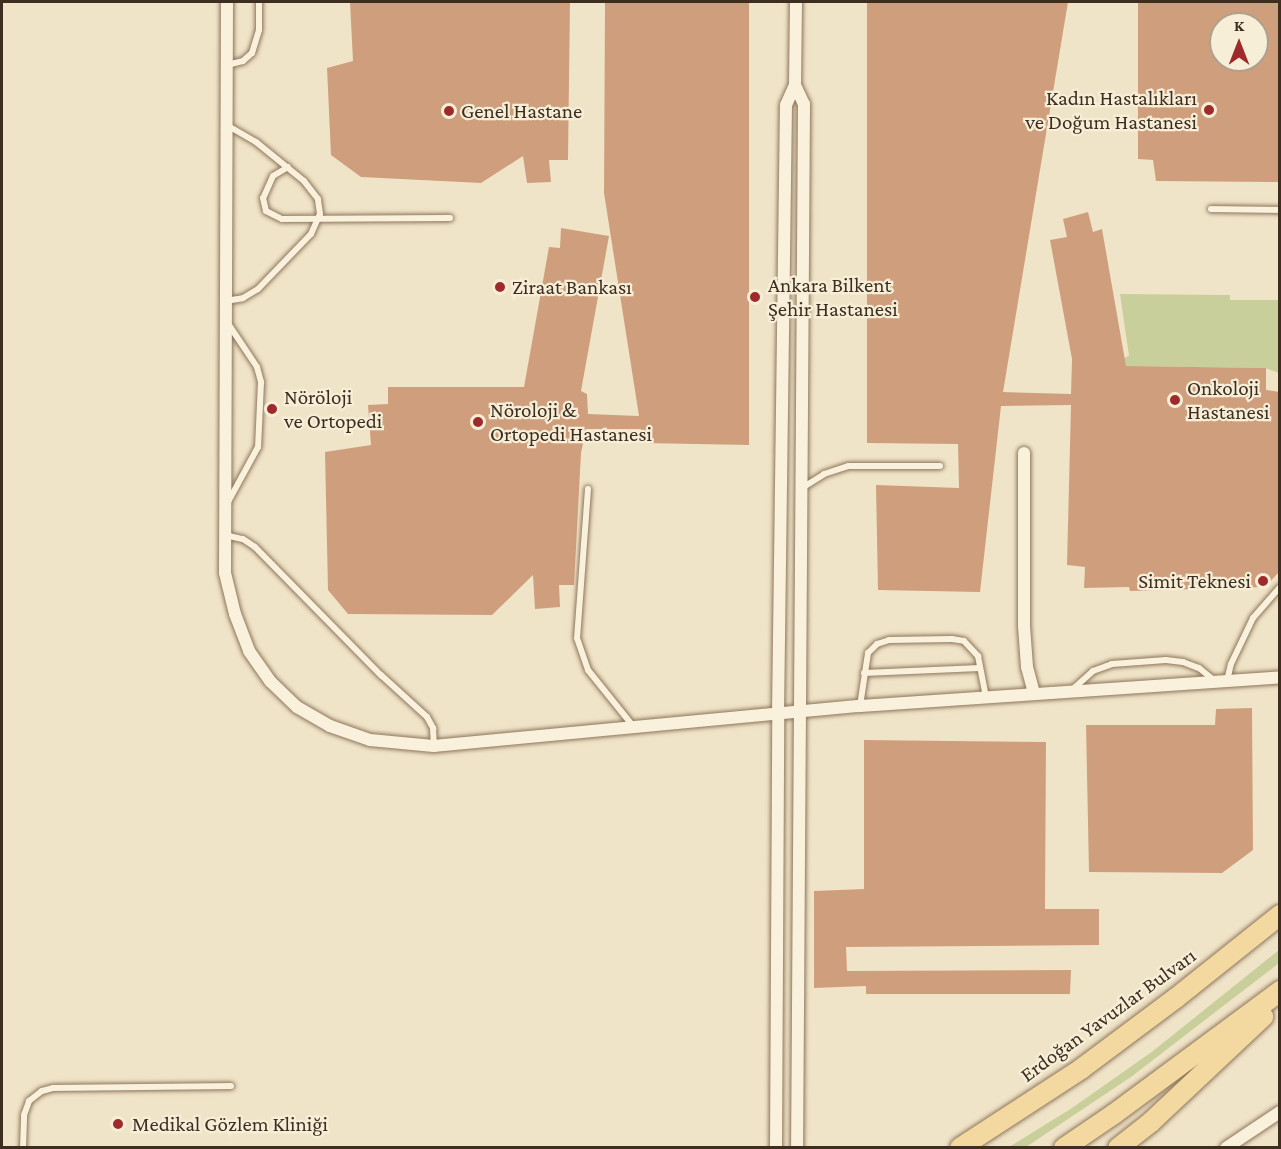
<!DOCTYPE html>
<html>
<head>
<meta charset="utf-8">
<style>
	body { margin:0 }
	#map { position:relative; width:1281px; height:1149px; overflow:hidden; background:#f0e4c8; font-family:"Crimson Pro",serif }
	div>[style] { position:absolute }
	.green>* { inset:0; background:#c9cf9b }
	.building>* { inset:0; background:#cf9f7d }
	.roads { filter:drop-shadow(0 0 2px #8d765c) drop-shadow(0 0 2px #8d765c) }
	.service>* { height:6px; margin:-3px; padding:0 3px; transform-origin:3px; border-radius:3px; background:#faf1dc }
	.minor>* { height:12px; margin:-6px; padding:0 6px; transform-origin:6px; border-radius:6px; background:#faf1dc }
	.primary>* { height:20px; margin:-10px; padding:0 10px; transform-origin:10px; border-radius:10px; background:#f3d9a0 }
	.dots>* { width:16px; height:16px; translate:-50% -50%; box-sizing:border-box; border:3px solid #f7eed8; border-radius:50% }
	span { translate:-50% -50%; white-space:nowrap; text-align:center; line-height:1.15; -webkit-text-stroke:4.5px #f7eed8; paint-order:stroke }
	.poi-label { font-size:21px; color:#3d2e20 }
	.right { translate:-100% -50%; text-align:right }
	.left { translate:0 -50%; text-align:left }
	.street-label { font-size:21px; color:#3d2e20 }
	.frame { position:absolute; inset:0; border:3px solid #3d2e20; pointer-events:none }
	.north { position:absolute; left:1209px; top:12px; width:60px; height:60px; box-sizing:border-box; background:#f7eed8; border:2px solid #ada18e; border-radius:50%; rotate:0deg; font-size:16px; font-weight:700; line-height:24px; text-align:center; color:#3d2e20 }
	.north::after { content:''; display:block; margin:auto; width:21px; height:27px; background:#9e2a2b; clip-path:polygon(50% 0,100% 100%,50% 72%,0 100%) }
</style>
</head>
<body>
<div id="map">
	<div class="green">
		<i style="clip-path:polygon(1120px 294px,1230px 295px,1230px 300px,1279px 300px,1279px 373px,1265px 368px,1124px 366px,1123px 358px,1129px 356px)"></i>
		<i style="clip-path:polygon(1279px 950px,1279px 963px,1131px 1077px,1026px 1147px,1009px 1147px,1072px 1108px,1153px 1051px)"></i>
	</div>
	<div class="building">
		<i style="clip-path:polygon(350px 2px,570px 2px,568px 160px,549px 160px,551px 182px,527px 183px,523px 156px,481px 183px,361px 177px,331px 155px,327px 68px,353px 61px)"></i>
		<i style="clip-path:polygon(605px 2px,749px 2px,749px 445px,643px 443px,641px 429px,586px 429px,581px 453px,574px 585px,559px 585px,560px 607px,535px 609px,533px 575px,492px 615px,348px 614px,328px 590px,325px 452px,371px 445px,368px 405px,388px 404px,388px 387px,524px 387px,549px 247px,560px 248px,561px 228px,609px 236px,581px 391px,587px 394px,588px 414px,639px 416px,604px 193px)"></i>
		<i style="clip-path:polygon(867px 2px,1068px 2px,1003px 392px,1071px 394px,1072px 359px,1050px 240px,1067px 237px,1063px 219px,1088px 212px,1093px 232px,1102px 229px,1126px 366px,1266px 368px,1266px 390px,1280px 392px,1280px 571px,1265px 587px,1130px 591px,1129px 587px,1084px 588px,1085px 567px,1067px 565px,1071px 405px,1001px 406px,980px 592px,878px 590px,876px 485px,959px 488px,958px 444px,867px 443px)"></i>
		<i style="clip-path:polygon(evenodd,1138px 2px,1280px 2px,1280px 182px,1156px 181px,1153px 160px,1138px 159px,1138px 2px,1221px 24px,1257px 24px,1257px 60px,1221px 60px,1221px 24px)"></i>
		<i style="clip-path:polygon(1252px 708px,1253px 850px,1222px 873px,1089px 872px,1086px 725px,1215px 725px,1216px 709px)"></i>
		<i style="clip-path:polygon(864px 740px,1046px 742px,1045px 909px,1099px 909px,1099px 945px,846px 947px,847px 971px,1071px 970px,1070px 994px,866px 994px,866px 986px,814px 988px,814px 891px,864px 889px)"></i>
	</div>
	<div class="roads">
		<div class="service">
			<i style="left:227px;top:65px;width:16px;rotate:-14deg"></i>
			<i style="left:243px;top:61px;width:12px;rotate:-42deg"></i>
			<i style="left:252px;top:53px;width:24px;rotate:-73deg"></i>
			<i style="left:259px;top:30px;width:28px;rotate:-90deg"></i>
			<i style="left:288px;top:167px;width:17px;rotate:149deg"></i>
			<i style="left:273px;top:176px;width:24px;rotate:114deg"></i>
			<i style="left:263px;top:198px;width:13px;rotate:77deg"></i>
			<i style="left:266px;top:211px;width:18px;rotate:27deg"></i>
			<i style="left:282px;top:219px;width:168px;rotate:-0.3deg"></i>
			<i style="left:1211px;top:209px;width:69px;rotate:0.8deg"></i>
			<i style="left:225px;top:301px;width:18px;rotate:-9deg"></i>
			<i style="left:243px;top:298px;width:17px;rotate:-31deg"></i>
			<i style="left:258px;top:289px;width:76px;rotate:-46.1deg"></i>
			<i style="left:311px;top:234px;width:22px;rotate:-66deg"></i>
			<i style="left:320px;top:214px;width:15px;rotate:-98deg"></i>
			<i style="left:318px;top:199px;width:23px;rotate:-128deg"></i>
			<i style="left:304px;top:181px;width:62px;rotate:-140.9deg"></i>
			<i style="left:256px;top:142px;width:34px;rotate:-150deg"></i>
			<i style="left:227px;top:322px;width:54px;rotate:56.3deg"></i>
			<i style="left:257px;top:367px;width:16px;rotate:75deg"></i>
			<i style="left:261px;top:382px;width:65px;rotate:92.6deg"></i>
			<i style="left:258px;top:447px;width:63px;rotate:118.6deg"></i>
			<i style="left:802px;top:488px;width:26px;rotate:-32deg"></i>
			<i style="left:824px;top:474px;width:26px;rotate:-18deg"></i>
			<i style="left:849px;top:466px;width:91px"></i>
			<i style="left:588px;top:489px;width:149px;rotate:94.2deg"></i>
			<i style="left:577px;top:638px;width:34px;rotate:71deg"></i>
			<i style="left:588px;top:670px;width:72px;rotate:51.2deg"></i>
			<i style="left:225px;top:535px;width:18px;rotate:13deg"></i>
			<i style="left:243px;top:539px;width:14px;rotate:34deg"></i>
			<i style="left:255px;top:547px;width:180px;rotate:45.5deg"></i>
			<i style="left:381px;top:675px;width:62px;rotate:42.4deg"></i>
			<i style="left:427px;top:717px;width:13px;rotate:61deg"></i>
			<i style="left:433px;top:728px;width:18px;rotate:87deg"></i>
			<i style="left:864px;top:673px;width:116px;rotate:-2.5deg"></i>
			<i style="left:1227px;top:681px;width:17px;rotate:-77deg"></i>
			<i style="left:1231px;top:664px;width:51px;rotate:-64.4deg"></i>
			<i style="left:1253px;top:618px;width:41px;rotate:-48.9deg"></i>
			<i style="left:1073px;top:689px;width:27px;rotate:-42deg"></i>
			<i style="left:1093px;top:671px;width:20px;rotate:-20deg"></i>
			<i style="left:1112px;top:664px;width:54px;rotate:-4.2deg"></i>
			<i style="left:1166px;top:660px;width:17px;rotate:7deg"></i>
			<i style="left:1183px;top:662px;width:17px;rotate:21deg"></i>
			<i style="left:1199px;top:668px;width:19px;rotate:39deg"></i>
			<i style="left:860px;top:706px;width:54px;rotate:-81.4deg"></i>
			<i style="left:868px;top:653px;width:13px;rotate:-45deg"></i>
			<i style="left:877px;top:644px;width:13px;rotate:-18deg"></i>
			<i style="left:889px;top:640px;width:63px;rotate:-0.9deg"></i>
			<i style="left:952px;top:639px;width:12px;rotate:9deg"></i>
			<i style="left:964px;top:641px;width:21px;rotate:47deg"></i>
			<i style="left:978px;top:656px;width:42px;rotate:79deg"></i>
			<i style="left:23px;top:1148px;width:33px;rotate:-88deg"></i>
			<i style="left:24px;top:1115px;width:15px;rotate:-70deg"></i>
			<i style="left:29px;top:1101px;width:16px;rotate:-38deg"></i>
			<i style="left:42px;top:1091px;width:11px;rotate:-15deg"></i>
			<i style="left:53px;top:1088px;width:178px;rotate:-0.6deg"></i>
		</div>
		<div class="minor">
			<i style="left:227px;top:2px;width:571px;rotate:90.2deg"></i>
			<i style="left:225px;top:573px;width:42px;rotate:76.3deg"></i>
			<i style="left:235px;top:614px;width:40px;rotate:69deg"></i>
			<i style="left:249px;top:651px;width:37px;rotate:55deg"></i>
			<i style="left:270px;top:681px;width:37px;rotate:44deg"></i>
			<i style="left:297px;top:707px;width:38px;rotate:30deg"></i>
			<i style="left:330px;top:726px;width:42px;rotate:19.3deg"></i>
			<i style="left:370px;top:740px;width:64px;rotate:5.4deg"></i>
			<i style="left:434px;top:746px;width:427px;rotate:-5.4deg"></i>
			<i style="left:859px;top:706px;width:422px;rotate:-3.9deg"></i>
			<i style="left:795px;top:85px;width:21px;rotate:65deg"></i>
			<i style="left:804px;top:104px;width:1044px;rotate:90.38deg"></i>
			<i style="left:1024px;top:453px;width:173px;rotate:90deg"></i>
			<i style="left:1024px;top:626px;width:41px;rotate:85.8deg"></i>
			<i style="left:1027px;top:667px;width:28px;rotate:75deg"></i>
			<i style="left:776px;top:1148px;width:434px;rotate:-89.7deg"></i>
			<i style="left:778px;top:714px;width:609px;rotate:-89.25deg"></i>
			<i style="left:786px;top:105px;width:22px;rotate:-66deg"></i>
			<i style="left:795px;top:85px;width:83px;rotate:-89.3deg"></i>
			<i style="left:1226px;top:1148px;width:65px;rotate:-33.7deg"></i>
		</div>
		<div class="primary">
			<i style="left:960px;top:1148px;width:145px;rotate:-33.1deg"></i>
			<i style="left:1081px;top:1069px;width:119px;rotate:-36.8deg"></i>
			<i style="left:1176px;top:998px;width:133px;rotate:-38.6deg"></i>
			<i style="left:1064px;top:1148px;width:60px;rotate:-34.2deg"></i>
			<i style="left:1114px;top:1114px;width:207px;rotate:-36.5deg"></i>
			<i style="left:1118px;top:1148px;width:42px;rotate:-38.2deg"></i>
			<i style="left:1151px;top:1122px;width:154px;rotate:-43.2deg"></i>
		</div>
	</div>
	<div class="dots">
		<i style="left:1209px;top:110px;background:#9e2a2b"></i>
		<i style="left:449px;top:111px;background:#9e2a2b"></i>
		<i style="left:500px;top:287px;background:#9e2a2b"></i>
		<i style="left:755px;top:297px;background:#9e2a2b"></i>
		<i style="left:1175px;top:400px;background:#9e2a2b"></i>
		<i style="left:272px;top:409px;background:#9e2a2b"></i>
		<i style="left:478px;top:422px;background:#9e2a2b"></i>
		<i style="left:1263px;top:581px;background:#9e2a2b"></i>
		<i style="left:118px;top:1124px;background:#9e2a2b"></i>
	</div>
	<div class="poi-label">
		<span class="right" style="left:1197px;top:110px">Kadın Hastalıkları<br>ve Doğum Hastanesi</span>
		<span class="left" style="left:461px;top:111px">Genel Hastane</span>
		<span class="left" style="left:768px;top:297px">Ankara Bilkent<br>Şehir Hastanesi</span>
		<span class="left" style="left:512px;top:287px">Ziraat Bankası</span>
		<span class="left" style="left:1187px;top:400px">Onkoloji<br>Hastanesi</span>
		<span class="left" style="left:284px;top:409px">Nöröloji<br>ve Ortopedi</span>
		<span class="left" style="left:490px;top:422px">Nöroloji &amp;<br>Ortopedi Hastanesi</span>
		<span class="right" style="left:1251px;top:581px">Simit Teknesi</span>
		<span class="left" style="left:132px;top:1124px">Medikal Gözlem Kliniği</span>
	</div>
	<div class="street-label">
		<span style="left:1108px;top:1015px;rotate:-36deg">Erdoğan Yavuzlar Bulvarı</span>
	</div>
	<div class="frame"></div>
	<div class="north">K</div>
</div>
</body>
</html>
